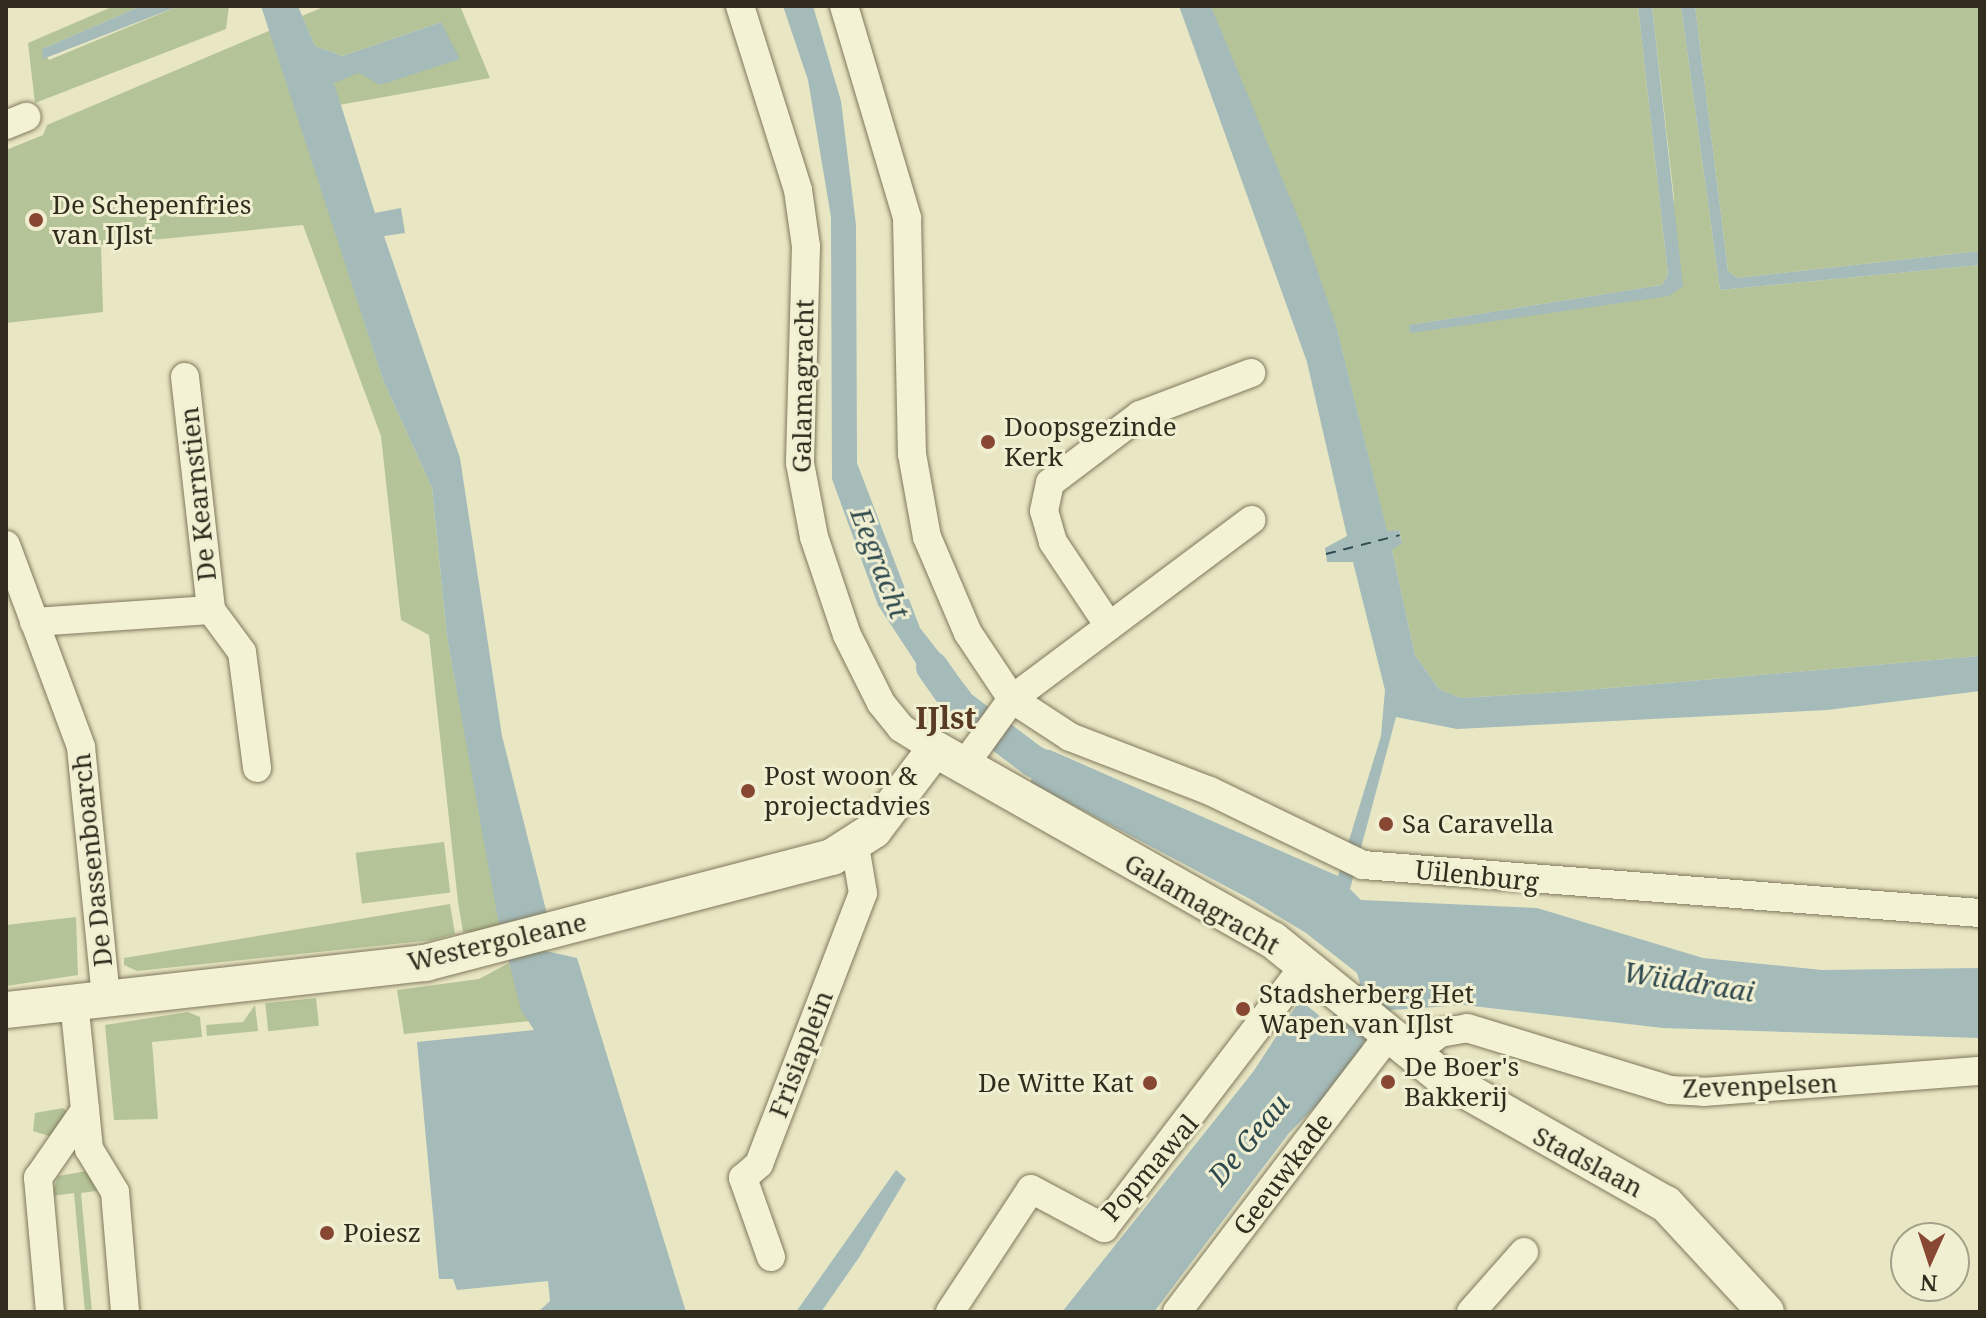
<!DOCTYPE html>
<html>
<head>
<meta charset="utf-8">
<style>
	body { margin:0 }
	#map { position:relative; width:1986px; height:1318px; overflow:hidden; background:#e8e6c3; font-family:"Noto Serif",serif }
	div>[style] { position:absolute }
	.green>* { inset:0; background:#b4c498; transform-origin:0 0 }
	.water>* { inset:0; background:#a4bbba }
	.canal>* { height:32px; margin:-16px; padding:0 16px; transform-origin:16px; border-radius:16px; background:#a4bbba }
	.ferry>* { height:2px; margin-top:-1px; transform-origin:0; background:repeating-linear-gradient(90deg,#2f4a4f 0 10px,transparent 0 18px) }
	.roads { filter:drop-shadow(0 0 2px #80785c) drop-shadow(0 0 2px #80785c) }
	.minor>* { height:28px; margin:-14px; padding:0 14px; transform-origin:14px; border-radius:14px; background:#f4f2d5 }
	.tertiary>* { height:36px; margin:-18px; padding:0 18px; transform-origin:18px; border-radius:18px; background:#f4f2d5 }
	.dots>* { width:22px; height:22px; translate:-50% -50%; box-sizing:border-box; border:4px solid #f0efd1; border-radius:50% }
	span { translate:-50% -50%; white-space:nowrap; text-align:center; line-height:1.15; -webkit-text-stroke:6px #f0efd1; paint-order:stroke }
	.poi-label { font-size:26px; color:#312c1e }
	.left { translate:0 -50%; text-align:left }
	.right { translate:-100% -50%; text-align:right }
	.street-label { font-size:26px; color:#312c1e }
	.water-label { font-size:28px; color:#2f4a4f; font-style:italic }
	.quarter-label { font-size:30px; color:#593b23; font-weight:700 }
	.frame { position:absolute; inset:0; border:8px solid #312c1e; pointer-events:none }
	.north { position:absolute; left:1890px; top:1222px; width:80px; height:80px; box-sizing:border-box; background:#f0efd1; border:2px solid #a4a189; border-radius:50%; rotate:183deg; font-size:22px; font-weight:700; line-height:32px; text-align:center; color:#312c1e }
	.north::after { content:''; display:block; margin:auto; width:28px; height:36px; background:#874733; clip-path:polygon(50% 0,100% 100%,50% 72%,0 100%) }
</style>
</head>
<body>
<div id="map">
	<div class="green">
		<i style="clip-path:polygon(114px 6px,141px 6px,42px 49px,49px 60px,179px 6px,229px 6px,226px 29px,35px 103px,28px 43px)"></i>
		<i style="clip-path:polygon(326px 6px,460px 6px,490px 78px,339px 105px,334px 82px,441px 22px,343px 56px,315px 46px,302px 16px)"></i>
		<i style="clip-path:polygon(1211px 6px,1638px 6px,1668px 275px,1662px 285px,1409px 325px,1669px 296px,1674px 198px,1652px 6px,1681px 6px,1720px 290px,1980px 265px,1980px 656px,1575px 691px,1461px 698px,1439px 689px,1415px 655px,1392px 550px,1402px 542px,1399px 530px,1387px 532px,1336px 325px)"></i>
		<i style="clip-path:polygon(1695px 6px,1980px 6px,1980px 251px,1737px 278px,1728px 271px)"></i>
		<i style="clip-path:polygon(271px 30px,383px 380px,432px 488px,447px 637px,501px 928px,480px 933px,463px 932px,458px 902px,429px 635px,401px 620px,381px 436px,303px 225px,101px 245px,103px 312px,6px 323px,6px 150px,43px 135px,47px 125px)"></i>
		<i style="left:444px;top:842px;width:51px;height:89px;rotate:83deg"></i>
		<i style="clip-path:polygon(450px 904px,455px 934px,433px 940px,137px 971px,124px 965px,124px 958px)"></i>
		<i style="clip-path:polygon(76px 917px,78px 975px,6px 986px,6px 925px)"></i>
		<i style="clip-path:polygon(509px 963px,530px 1021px,404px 1034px,397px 990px,479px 979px)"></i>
		<i style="left:316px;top:998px;width:28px;height:51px;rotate:84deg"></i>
		<i style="clip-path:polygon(255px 1005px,258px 1031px,207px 1036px,206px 1025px,243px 1022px)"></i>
		<i style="clip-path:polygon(188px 1012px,200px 1017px,202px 1037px,152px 1042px,158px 1119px,114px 1120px,105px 1025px)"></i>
		<i style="clip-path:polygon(63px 1108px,68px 1113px,52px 1137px,33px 1131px,35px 1113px)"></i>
		<i style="clip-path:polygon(87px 1171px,103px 1190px,81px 1193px,92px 1312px,85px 1312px,74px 1193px,52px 1196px,58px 1176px)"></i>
	</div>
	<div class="water">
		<i style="clip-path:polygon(141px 6px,179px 6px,43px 59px,42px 49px)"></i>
		<i style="clip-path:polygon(261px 6px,298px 6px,315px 46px,343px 56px,441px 22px,460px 59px,380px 85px,359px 73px,334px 83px,375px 213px,401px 208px,405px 233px,384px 236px,460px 458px,502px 736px,547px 914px,538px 918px,546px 951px,577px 958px,686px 1312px,538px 1312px,550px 1301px,548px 1281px,457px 1290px,453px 1279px,439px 1279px,417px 1042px,534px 1030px,521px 1010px,497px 914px,447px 637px,432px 488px,383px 380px)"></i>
		<i style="clip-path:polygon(783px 6px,813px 6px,841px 101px,856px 225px,857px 463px,920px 628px,971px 693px,948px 712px,878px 605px,832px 479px,831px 217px,808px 80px)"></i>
		<i style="clip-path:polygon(1179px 6px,1211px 6px,1305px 234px,1336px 325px,1387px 531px,1399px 530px,1402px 543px,1392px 550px,1415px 655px,1439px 689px,1461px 698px,1575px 691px,1980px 656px,1980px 691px,1827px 710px,1457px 729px,1396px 717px,1350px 889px,1361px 900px,1537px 908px,1703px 958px,1822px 970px,1980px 968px,1980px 1038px,1663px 1028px,1464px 1005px,1391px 1010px,1362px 1045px,1369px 1053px,1289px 1133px,1154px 1312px,1062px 1312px,1253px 1072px,1300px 1000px,1327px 1022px,1360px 983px,1357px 973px,1306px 933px,1250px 899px,1031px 783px,1033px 761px,1040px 749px,1050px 750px,1338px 876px,1381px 736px,1385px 690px,1353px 562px,1327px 562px,1325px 548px,1347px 536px,1307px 362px)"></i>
		<i style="clip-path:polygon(1638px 6px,1652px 6px,1683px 286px,1669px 296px,1410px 333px,1409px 325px,1662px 285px,1668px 275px)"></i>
		<i style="clip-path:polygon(1681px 6px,1695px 6px,1728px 271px,1737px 278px,1980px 251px,1980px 265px,1720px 290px)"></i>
		<i style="clip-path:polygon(896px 1170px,906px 1179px,860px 1256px,821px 1312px,796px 1312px)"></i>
	</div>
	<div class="canal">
		<i style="left:932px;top:667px;width:45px;rotate:54.9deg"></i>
		<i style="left:958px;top:704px;width:94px;rotate:37.2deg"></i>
		<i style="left:1033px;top:761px;width:42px;rotate:25.3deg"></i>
	</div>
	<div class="ferry">
		<i style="left:1326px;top:554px;width:76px;rotate:-14.4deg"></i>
	</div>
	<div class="roads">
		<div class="minor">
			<i style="left:740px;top:6px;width:193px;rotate:72.5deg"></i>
			<i style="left:798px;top:190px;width:57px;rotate:81.9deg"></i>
			<i style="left:806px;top:246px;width:217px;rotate:91.6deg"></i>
			<i style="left:800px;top:463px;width:75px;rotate:79.3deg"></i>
			<i style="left:814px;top:537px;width:103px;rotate:71.4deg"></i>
			<i style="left:847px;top:635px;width:76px;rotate:63.4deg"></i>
			<i style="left:881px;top:703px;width:32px;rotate:51deg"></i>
			<i style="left:901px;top:728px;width:40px;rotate:32deg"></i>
			<i style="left:844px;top:6px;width:221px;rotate:73.4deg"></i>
			<i style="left:907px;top:218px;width:236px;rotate:88.8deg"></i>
			<i style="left:912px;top:454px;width:84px;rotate:79.8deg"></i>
			<i style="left:927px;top:537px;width:104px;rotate:66.9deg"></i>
			<i style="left:968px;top:633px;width:79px;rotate:56.3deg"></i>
			<i style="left:1012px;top:699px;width:69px;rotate:33.2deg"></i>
			<i style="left:1070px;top:737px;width:150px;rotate:21.1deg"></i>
			<i style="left:1210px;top:791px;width:170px;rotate:25.8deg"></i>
			<i style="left:1363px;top:865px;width:619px;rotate:4.45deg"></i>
			<i style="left:6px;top:125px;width:22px;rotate:-22deg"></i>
			<i style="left:185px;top:377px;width:234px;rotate:83.6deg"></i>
			<i style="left:211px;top:610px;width:52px;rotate:53.6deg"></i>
			<i style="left:242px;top:652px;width:117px;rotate:82.6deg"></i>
			<i style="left:6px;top:545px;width:215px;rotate:69.6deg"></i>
			<i style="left:81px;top:747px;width:251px;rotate:84.3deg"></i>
			<i style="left:34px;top:622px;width:177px;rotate:-3.9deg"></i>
			<i style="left:1109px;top:626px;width:101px;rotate:-123.7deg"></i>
			<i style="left:1053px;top:542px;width:32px;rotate:-106deg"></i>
			<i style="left:1044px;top:511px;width:29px;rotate:-78deg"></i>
			<i style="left:1050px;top:483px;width:113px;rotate:-37.1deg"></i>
			<i style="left:1140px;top:415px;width:119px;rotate:-20.7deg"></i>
			<i style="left:962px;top:768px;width:85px;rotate:-54.1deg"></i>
			<i style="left:1012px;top:699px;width:299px;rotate:-36.8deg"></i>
			<i style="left:74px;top:1001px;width:149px;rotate:84.2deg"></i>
			<i style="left:89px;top:1149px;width:50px;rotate:58.8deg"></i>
			<i style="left:115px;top:1192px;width:120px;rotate:85.2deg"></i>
			<i style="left:1413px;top:1054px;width:34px;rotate:-38deg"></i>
			<i style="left:1440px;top:1033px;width:27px;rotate:-10deg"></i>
			<i style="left:1467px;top:1028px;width:212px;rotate:17deg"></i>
			<i style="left:1670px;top:1090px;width:34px;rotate:3deg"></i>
			<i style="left:1704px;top:1092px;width:277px;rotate:-4.4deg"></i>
			<i style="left:771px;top:1257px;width:84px;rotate:-109.5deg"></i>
			<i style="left:743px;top:1178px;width:21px;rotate:-41deg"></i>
			<i style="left:759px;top:1164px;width:290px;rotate:-69deg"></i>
			<i style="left:863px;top:893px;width:48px;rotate:-99.7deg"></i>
			<i style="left:50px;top:1312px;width:135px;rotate:-95.1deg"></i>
			<i style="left:38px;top:1178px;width:83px;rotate:-55.3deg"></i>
			<i style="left:950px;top:1312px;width:147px;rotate:-56.6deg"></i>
			<i style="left:1031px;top:1189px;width:83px;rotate:28.1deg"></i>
			<i style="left:1104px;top:1228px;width:330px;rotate:-52.6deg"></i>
			<i style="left:1177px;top:1312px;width:347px;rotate:-52.6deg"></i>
			<i style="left:1471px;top:1312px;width:80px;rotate:-48.5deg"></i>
		</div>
		<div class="tertiary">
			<i style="left:6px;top:1010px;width:422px;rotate:-6.4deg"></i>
			<i style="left:425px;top:963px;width:421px;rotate:-14.6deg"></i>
			<i style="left:832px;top:857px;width:50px;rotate:-32.7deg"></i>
			<i style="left:874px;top:830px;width:101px;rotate:-53deg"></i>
			<i style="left:935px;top:749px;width:388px;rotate:29.5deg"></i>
			<i style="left:1273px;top:940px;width:218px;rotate:39deg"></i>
			<i style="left:1442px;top:1077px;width:257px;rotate:29.6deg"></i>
			<i style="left:1666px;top:1204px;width:147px;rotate:47.2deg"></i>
		</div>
	</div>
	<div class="dots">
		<i style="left:36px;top:220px;background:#874733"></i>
		<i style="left:988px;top:442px;background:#874733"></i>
		<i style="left:748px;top:791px;background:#874733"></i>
		<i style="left:1386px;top:824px;background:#874733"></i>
		<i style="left:1243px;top:1009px;background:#874733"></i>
		<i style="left:1388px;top:1082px;background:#874733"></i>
		<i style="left:1150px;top:1083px;background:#874733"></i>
		<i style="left:327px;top:1233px;background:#874733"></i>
	</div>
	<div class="poi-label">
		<span class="left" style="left:52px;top:220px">De Schepenfries<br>van IJlst</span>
		<span class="left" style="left:1004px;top:442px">Doopsgezinde<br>Kerk</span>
		<span class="left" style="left:764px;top:791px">Post woon &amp;<br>projectadvies</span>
		<span class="left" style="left:1402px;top:824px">Sa Caravella</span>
		<span class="left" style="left:1259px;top:1009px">Stadsherberg Het<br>Wapen van IJlst</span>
		<span class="left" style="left:1404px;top:1082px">De Boer's<br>Bakkerij</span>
		<span class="right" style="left:1134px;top:1083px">De Witte Kat</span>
		<span class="left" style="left:343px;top:1233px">Poiesz</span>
	</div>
	<div class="street-label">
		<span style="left:803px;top:386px;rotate:-89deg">Galamagracht</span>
		<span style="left:198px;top:494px;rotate:-96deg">De Kearnstien</span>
		<span style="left:92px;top:860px;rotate:-96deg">De Dassenboarch</span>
		<span style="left:1477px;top:876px;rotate:6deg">Uilenburg</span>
		<span style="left:1202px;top:904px;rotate:30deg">Galamagracht</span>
		<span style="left:497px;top:942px;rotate:-13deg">Westergoleane</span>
		<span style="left:801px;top:1054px;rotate:-69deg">Frisiaplein</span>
		<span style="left:1760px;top:1086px;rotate:-2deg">Zevenpelsen</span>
		<span style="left:1588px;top:1162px;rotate:28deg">Stadslaan</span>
		<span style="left:1150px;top:1168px;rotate:-49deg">Popmawal</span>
		<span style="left:1283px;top:1174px;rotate:-53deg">Geeuwkade</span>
	</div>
	<div class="water-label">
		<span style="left:881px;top:563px;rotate:69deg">Eegracht</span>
		<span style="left:1689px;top:981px;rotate:9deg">Wiiddraai</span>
		<span style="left:1248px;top:1139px;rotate:-50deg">De Geau</span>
	</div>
	<div class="quarter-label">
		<span style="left:946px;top:718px">IJlst</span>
	</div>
	<div class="frame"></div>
	<div class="north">N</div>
</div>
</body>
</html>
